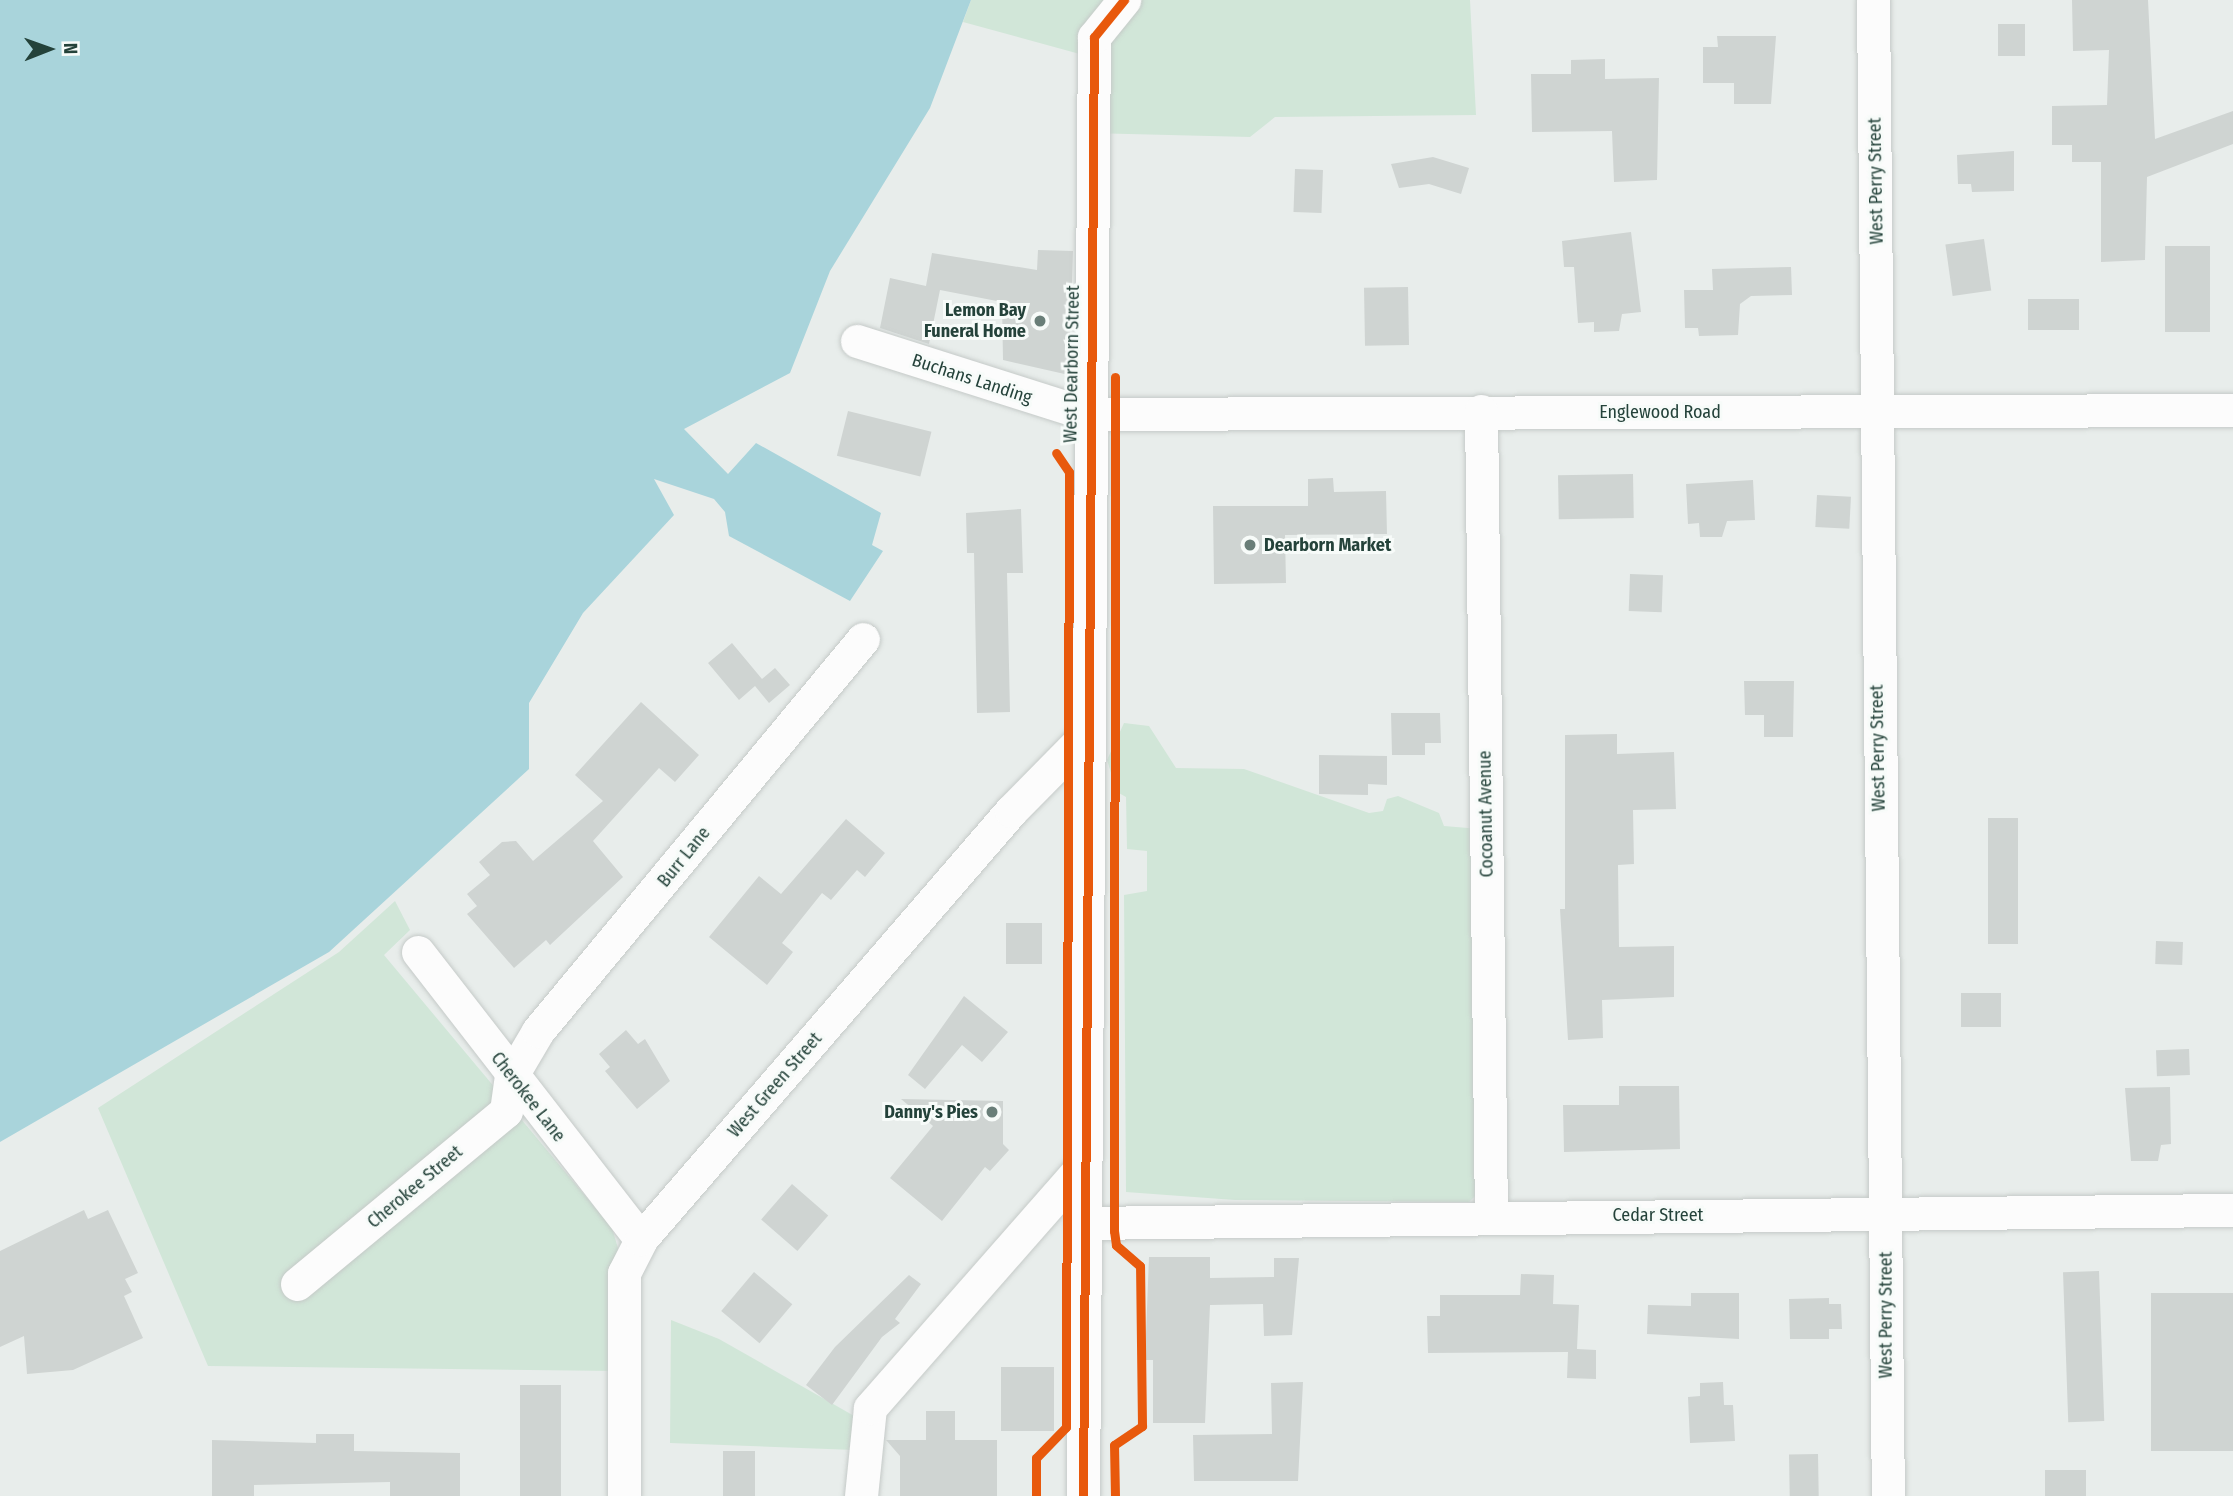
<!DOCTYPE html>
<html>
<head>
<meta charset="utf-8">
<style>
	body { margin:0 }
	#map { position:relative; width:2233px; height:1496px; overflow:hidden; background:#e8edeb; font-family:"Fira Sans Condensed",sans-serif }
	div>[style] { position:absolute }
	.green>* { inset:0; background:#d1e6d8 }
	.water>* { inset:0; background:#a9d4db }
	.building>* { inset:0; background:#cfd4d2; transform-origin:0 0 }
	.roads { filter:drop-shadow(0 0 2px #c5cac8) drop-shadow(0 0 2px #c5cac8) }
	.minor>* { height:33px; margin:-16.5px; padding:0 16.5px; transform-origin:16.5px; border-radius:16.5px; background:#fcfcfc }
	.cycleway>* { height:9px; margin:-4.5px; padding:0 4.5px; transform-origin:4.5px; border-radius:4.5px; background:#e8590c }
	.dots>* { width:19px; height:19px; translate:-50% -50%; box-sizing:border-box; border:4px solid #f7fbf9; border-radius:50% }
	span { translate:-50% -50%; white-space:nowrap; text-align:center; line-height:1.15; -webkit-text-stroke:6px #f7fbf9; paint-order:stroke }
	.street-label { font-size:18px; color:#24423a }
	.poi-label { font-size:18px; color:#24423a; font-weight:700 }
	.right { translate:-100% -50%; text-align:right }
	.left { translate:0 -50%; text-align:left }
	.north { position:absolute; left:14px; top:14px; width:70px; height:70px; -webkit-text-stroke:5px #f7fbf9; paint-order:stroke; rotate:89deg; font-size:19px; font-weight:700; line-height:28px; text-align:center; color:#24423a }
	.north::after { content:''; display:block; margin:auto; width:24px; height:32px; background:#24423a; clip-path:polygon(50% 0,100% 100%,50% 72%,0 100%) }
</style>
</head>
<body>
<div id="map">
	<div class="green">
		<i style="clip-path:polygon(971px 0,1470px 0,1476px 115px,1275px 117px,1250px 137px,1088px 133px,1087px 56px,963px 22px)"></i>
		<i style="clip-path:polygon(1124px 723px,1149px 726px,1176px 768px,1244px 769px,1369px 813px,1383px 811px,1387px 799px,1398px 796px,1439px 813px,1444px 826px,1480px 829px,1478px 1193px,1469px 1202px,1235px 1200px,1126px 1192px,1124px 895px,1147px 891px,1147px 851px,1127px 849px,1126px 797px,1117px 792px,1107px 760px)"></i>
		<i style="clip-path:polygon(395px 901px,410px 930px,384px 955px,612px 1228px,620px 1255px,615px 1371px,208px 1366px,98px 1108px,339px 952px)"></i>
		<i style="clip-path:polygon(671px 1320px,719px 1339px,856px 1417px,854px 1450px,670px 1443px)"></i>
	</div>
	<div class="water">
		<i style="clip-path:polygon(0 0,971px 0,930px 108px,830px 271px,790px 373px,684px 429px,728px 474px,756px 443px,881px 513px,872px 545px,883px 551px,850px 601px,729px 536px,725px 512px,714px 499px,654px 479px,674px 515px,583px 613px,529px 703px,529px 769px,329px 952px,0 1142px)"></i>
	</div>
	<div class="building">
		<i style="clip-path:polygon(2072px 0,2148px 0,2155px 139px,2233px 111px,2233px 144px,2147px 177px,2145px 260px,2101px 262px,2101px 162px,2072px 162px,2072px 145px,2052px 145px,2052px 106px,2107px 105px,2109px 50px,2073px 51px)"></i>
		<i style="left:1998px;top:24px;width:27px;height:32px"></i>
		<i style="clip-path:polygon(1717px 36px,1776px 36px,1771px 104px,1734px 104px,1734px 83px,1703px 83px,1703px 47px,1718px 47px)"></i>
		<i style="clip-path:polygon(1605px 59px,1605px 79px,1659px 78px,1657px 180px,1614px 182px,1612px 131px,1532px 132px,1531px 74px,1571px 74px,1571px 60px)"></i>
		<i style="clip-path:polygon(2014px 151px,2014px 191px,1972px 192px,1971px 184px,1958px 184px,1957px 155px)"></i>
		<i style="clip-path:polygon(1433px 157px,1469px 168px,1461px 194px,1429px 184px,1399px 188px,1391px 164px)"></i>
		<i style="left:1295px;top:169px;width:28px;height:43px;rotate:2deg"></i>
		<i style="clip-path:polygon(1631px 232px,1641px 312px,1622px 314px,1619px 331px,1594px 332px,1594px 322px,1578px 323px,1574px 267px,1564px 267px,1562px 241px)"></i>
		<i style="left:1984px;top:239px;width:52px;height:39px;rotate:82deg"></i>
		<i style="left:2165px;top:246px;width:45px;height:86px"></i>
		<i style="clip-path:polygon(1038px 250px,1073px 251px,1069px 375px,1003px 360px,1002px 302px,940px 290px,929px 344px,880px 328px,890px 278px,926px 286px,932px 253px,1037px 270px)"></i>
		<i style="clip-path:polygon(1791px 267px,1792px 295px,1751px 296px,1740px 304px,1738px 335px,1699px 336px,1698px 328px,1685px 328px,1684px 290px,1713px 290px,1712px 269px)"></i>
		<i style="left:1408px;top:287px;width:58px;height:44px;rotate:89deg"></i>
		<i style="left:2028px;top:299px;width:51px;height:31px"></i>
		<i style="left:848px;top:411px;width:86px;height:46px;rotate:14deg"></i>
		<i style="left:1633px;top:474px;width:44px;height:75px;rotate:89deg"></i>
		<i style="clip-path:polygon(1333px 478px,1334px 492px,1386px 491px,1387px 534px,1285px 535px,1286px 583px,1214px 584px,1213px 506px,1308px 506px,1308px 479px)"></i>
		<i style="clip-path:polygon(1753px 480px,1755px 520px,1727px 521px,1722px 537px,1700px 537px,1699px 523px,1688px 524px,1686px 484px)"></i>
		<i style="left:1817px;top:495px;width:34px;height:32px;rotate:3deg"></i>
		<i style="clip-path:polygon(1021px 509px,1023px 573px,1007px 573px,1010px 712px,977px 713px,974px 553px,967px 553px,966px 513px)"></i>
		<i style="left:1630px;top:574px;width:33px;height:37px;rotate:2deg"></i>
		<i style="clip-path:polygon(732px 643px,762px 679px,775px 668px,790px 685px,769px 703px,755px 686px,739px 700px,708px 663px)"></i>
		<i style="clip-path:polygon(1744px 681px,1794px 681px,1793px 737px,1764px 737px,1764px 715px,1745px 715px)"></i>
		<i style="clip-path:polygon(641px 702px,699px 755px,675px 782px,659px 768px,593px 841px,623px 877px,550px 945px,546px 940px,514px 968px,467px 914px,477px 906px,467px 894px,490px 875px,479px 862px,502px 842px,516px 841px,533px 861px,603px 801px,575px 775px)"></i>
		<i style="clip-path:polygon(1391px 713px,1440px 713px,1441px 743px,1425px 743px,1425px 755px,1392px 755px)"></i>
		<i style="clip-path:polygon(1617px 734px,1617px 754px,1674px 752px,1676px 809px,1633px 810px,1634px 864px,1618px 865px,1619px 947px,1674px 946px,1674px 997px,1602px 1000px,1603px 1038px,1568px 1040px,1560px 909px,1565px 909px,1565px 735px)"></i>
		<i style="clip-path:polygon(1319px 755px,1387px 756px,1387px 785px,1368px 784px,1368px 795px,1319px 794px)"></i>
		<i style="left:1988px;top:818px;width:30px;height:126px"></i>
		<i style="clip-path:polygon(846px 819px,885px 853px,865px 877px,857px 870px,831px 900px,822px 893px,782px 943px,793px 952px,767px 985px,709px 937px,759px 876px,781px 894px)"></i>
		<i style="left:1006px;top:923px;width:36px;height:41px"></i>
		<i style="left:2156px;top:941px;width:27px;height:23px;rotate:2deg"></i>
		<i style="left:1961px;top:993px;width:40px;height:34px"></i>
		<i style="clip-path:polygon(964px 996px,1008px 1032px,982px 1062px,962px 1045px,925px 1089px,908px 1075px)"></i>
		<i style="clip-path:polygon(626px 1030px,638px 1044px,645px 1039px,670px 1081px,637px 1109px,605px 1071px,610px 1067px,599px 1054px)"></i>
		<i style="left:2189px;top:1049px;width:26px;height:33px;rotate:88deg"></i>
		<i style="clip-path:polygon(1619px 1086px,1679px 1086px,1680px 1149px,1564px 1152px,1563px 1105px,1619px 1105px)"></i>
		<i style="clip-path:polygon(2170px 1087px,2171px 1144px,2161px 1145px,2158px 1161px,2131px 1161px,2125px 1088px)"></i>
		<i style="clip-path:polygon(901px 1099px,1003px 1101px,1003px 1144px,1009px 1150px,990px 1171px,985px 1167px,942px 1221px,890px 1178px,933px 1126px)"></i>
		<i style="left:792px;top:1184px;width:48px;height:47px;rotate:41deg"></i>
		<i style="clip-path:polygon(84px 1210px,88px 1219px,108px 1210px,138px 1273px,125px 1279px,132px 1292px,124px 1296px,143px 1338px,73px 1370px,27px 1374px,24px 1336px,0 1347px,0 1251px)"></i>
		<i style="clip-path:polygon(1149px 1257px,1210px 1257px,1210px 1278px,1274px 1277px,1274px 1258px,1299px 1258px,1292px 1335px,1264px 1336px,1263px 1304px,1210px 1305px,1205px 1423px,1153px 1423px,1153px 1360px,1145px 1360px)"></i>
		<i style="left:2099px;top:1271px;width:150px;height:36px;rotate:88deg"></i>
		<i style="left:754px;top:1272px;width:50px;height:51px;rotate:40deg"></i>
		<i style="clip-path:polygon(1521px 1274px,1554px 1275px,1553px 1304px,1579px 1305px,1577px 1349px,1596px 1350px,1596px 1379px,1567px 1378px,1568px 1352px,1428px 1353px,1427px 1316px,1440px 1316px,1440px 1295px,1520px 1295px)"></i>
		<i style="clip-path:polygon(909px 1275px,921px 1284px,895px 1319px,900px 1323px,882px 1337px,832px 1405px,806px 1385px,835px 1347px)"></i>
		<i style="clip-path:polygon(1691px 1293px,1739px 1293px,1739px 1339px,1647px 1334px,1648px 1305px,1691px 1306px)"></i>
		<i style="left:2151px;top:1293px;width:82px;height:158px"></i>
		<i style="clip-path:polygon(1829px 1298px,1829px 1304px,1841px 1304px,1842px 1329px,1829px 1329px,1829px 1339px,1790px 1339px,1789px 1299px)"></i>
		<i style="left:1001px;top:1367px;width:53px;height:64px"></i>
		<i style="clip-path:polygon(1303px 1382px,1298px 1481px,1194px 1481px,1193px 1435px,1272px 1434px,1271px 1383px)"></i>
		<i style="clip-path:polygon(1723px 1382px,1724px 1405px,1733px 1405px,1735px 1441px,1690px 1443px,1688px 1397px,1700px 1396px,1700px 1383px)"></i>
		<i style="left:520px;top:1385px;width:41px;height:111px"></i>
		<i style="clip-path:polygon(926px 1411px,955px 1411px,955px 1440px,997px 1440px,997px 1496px,900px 1496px,900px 1456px,886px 1440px,926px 1440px)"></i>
		<i style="clip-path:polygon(316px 1434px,354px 1434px,354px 1451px,460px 1453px,460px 1496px,390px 1496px,390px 1482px,254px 1485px,254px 1496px,212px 1496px,212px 1440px,316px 1443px)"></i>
		<i style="left:723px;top:1451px;width:32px;height:45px"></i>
		<i style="left:1818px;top:1454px;width:42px;height:29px;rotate:89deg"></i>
		<i style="left:2086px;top:1470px;width:26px;height:41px;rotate:90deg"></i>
	</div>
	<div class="roads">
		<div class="minor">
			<i style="left:1873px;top:0;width:1496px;rotate:89.43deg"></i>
			<i style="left:857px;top:341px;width:241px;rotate:17.6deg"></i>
			<i style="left:1087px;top:414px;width:1146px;rotate:-0.2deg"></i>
			<i style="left:1481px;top:411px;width:806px;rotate:89.29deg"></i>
			<i style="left:418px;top:952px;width:363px;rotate:52.2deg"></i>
			<i style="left:1082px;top:1223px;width:1151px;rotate:-0.65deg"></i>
			<i style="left:297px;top:1284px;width:271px;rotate:-39.6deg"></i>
			<i style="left:506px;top:1111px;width:34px;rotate:-82deg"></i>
			<i style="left:511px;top:1077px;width:53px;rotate:-59.6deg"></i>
			<i style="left:538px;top:1031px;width:509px;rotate:-50.34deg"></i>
			<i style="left:624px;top:1496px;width:223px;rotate:-90deg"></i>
			<i style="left:624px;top:1273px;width:38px;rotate:-63deg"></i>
			<i style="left:641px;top:1239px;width:566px;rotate:-49.16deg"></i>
			<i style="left:1011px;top:811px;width:104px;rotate:-45.4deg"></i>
			<i style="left:861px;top:1496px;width:88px;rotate:-84.2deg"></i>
			<i style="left:870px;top:1408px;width:321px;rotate:-48.7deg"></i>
			<i style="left:1083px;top:1496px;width:1459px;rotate:-89.57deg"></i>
			<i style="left:1094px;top:37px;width:48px;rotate:-51deg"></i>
		</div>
	</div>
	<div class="cycleway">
		<i style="left:1036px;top:1496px;width:38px;rotate:-90deg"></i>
		<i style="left:1036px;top:1458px;width:43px;rotate:-45.9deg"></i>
		<i style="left:1066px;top:1427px;width:955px;rotate:-89.82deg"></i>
		<i style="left:1069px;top:472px;width:23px;rotate:-124deg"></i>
		<i style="left:1083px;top:1496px;width:1459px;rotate:-89.57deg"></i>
		<i style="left:1094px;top:37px;width:48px;rotate:-51deg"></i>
		<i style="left:1115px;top:1496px;width:51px;rotate:-91.1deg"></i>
		<i style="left:1114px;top:1445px;width:34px;rotate:-34deg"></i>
		<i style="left:1142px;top:1426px;width:160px;rotate:-90.7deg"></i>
		<i style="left:1140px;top:1266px;width:32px;rotate:-139deg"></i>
		<i style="left:1116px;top:1245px;width:14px;rotate:-98deg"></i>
		<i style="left:1114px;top:1231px;width:854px;rotate:-89.93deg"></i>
	</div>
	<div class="dots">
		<i style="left:1040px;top:321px;background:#697e78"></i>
		<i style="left:1250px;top:545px;background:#697e78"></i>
		<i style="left:992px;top:1112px;background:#697e78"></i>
	</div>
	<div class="street-label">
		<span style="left:1876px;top:181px;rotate:-91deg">West Perry Street</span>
		<span style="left:1072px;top:364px;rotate:-89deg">West Dearborn Street</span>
		<span style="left:972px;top:379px;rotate:18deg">Buchans Landing</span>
		<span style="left:1660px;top:412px">Englewood Road</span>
		<span style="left:1878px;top:748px;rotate:-91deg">West Perry Street</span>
		<span style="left:1486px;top:814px;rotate:-91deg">Cocoanut Avenue</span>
		<span style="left:684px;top:857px;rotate:-51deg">Burr Lane</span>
		<span style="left:775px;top:1085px;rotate:-49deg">West Green Street</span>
		<span style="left:528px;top:1097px;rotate:52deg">Cherokee Lane</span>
		<span style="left:415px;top:1187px;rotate:-40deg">Cherokee Street</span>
		<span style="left:1658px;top:1215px">Cedar Street</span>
		<span style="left:1886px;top:1315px;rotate:-90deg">West Perry Street</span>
	</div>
	<div class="poi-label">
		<span class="right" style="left:1026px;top:321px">Lemon Bay<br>Funeral Home</span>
		<span class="left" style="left:1264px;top:545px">Dearborn Market</span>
		<span class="right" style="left:978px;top:1112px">Danny's Pies</span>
	</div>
	<div class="north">N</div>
</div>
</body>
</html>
